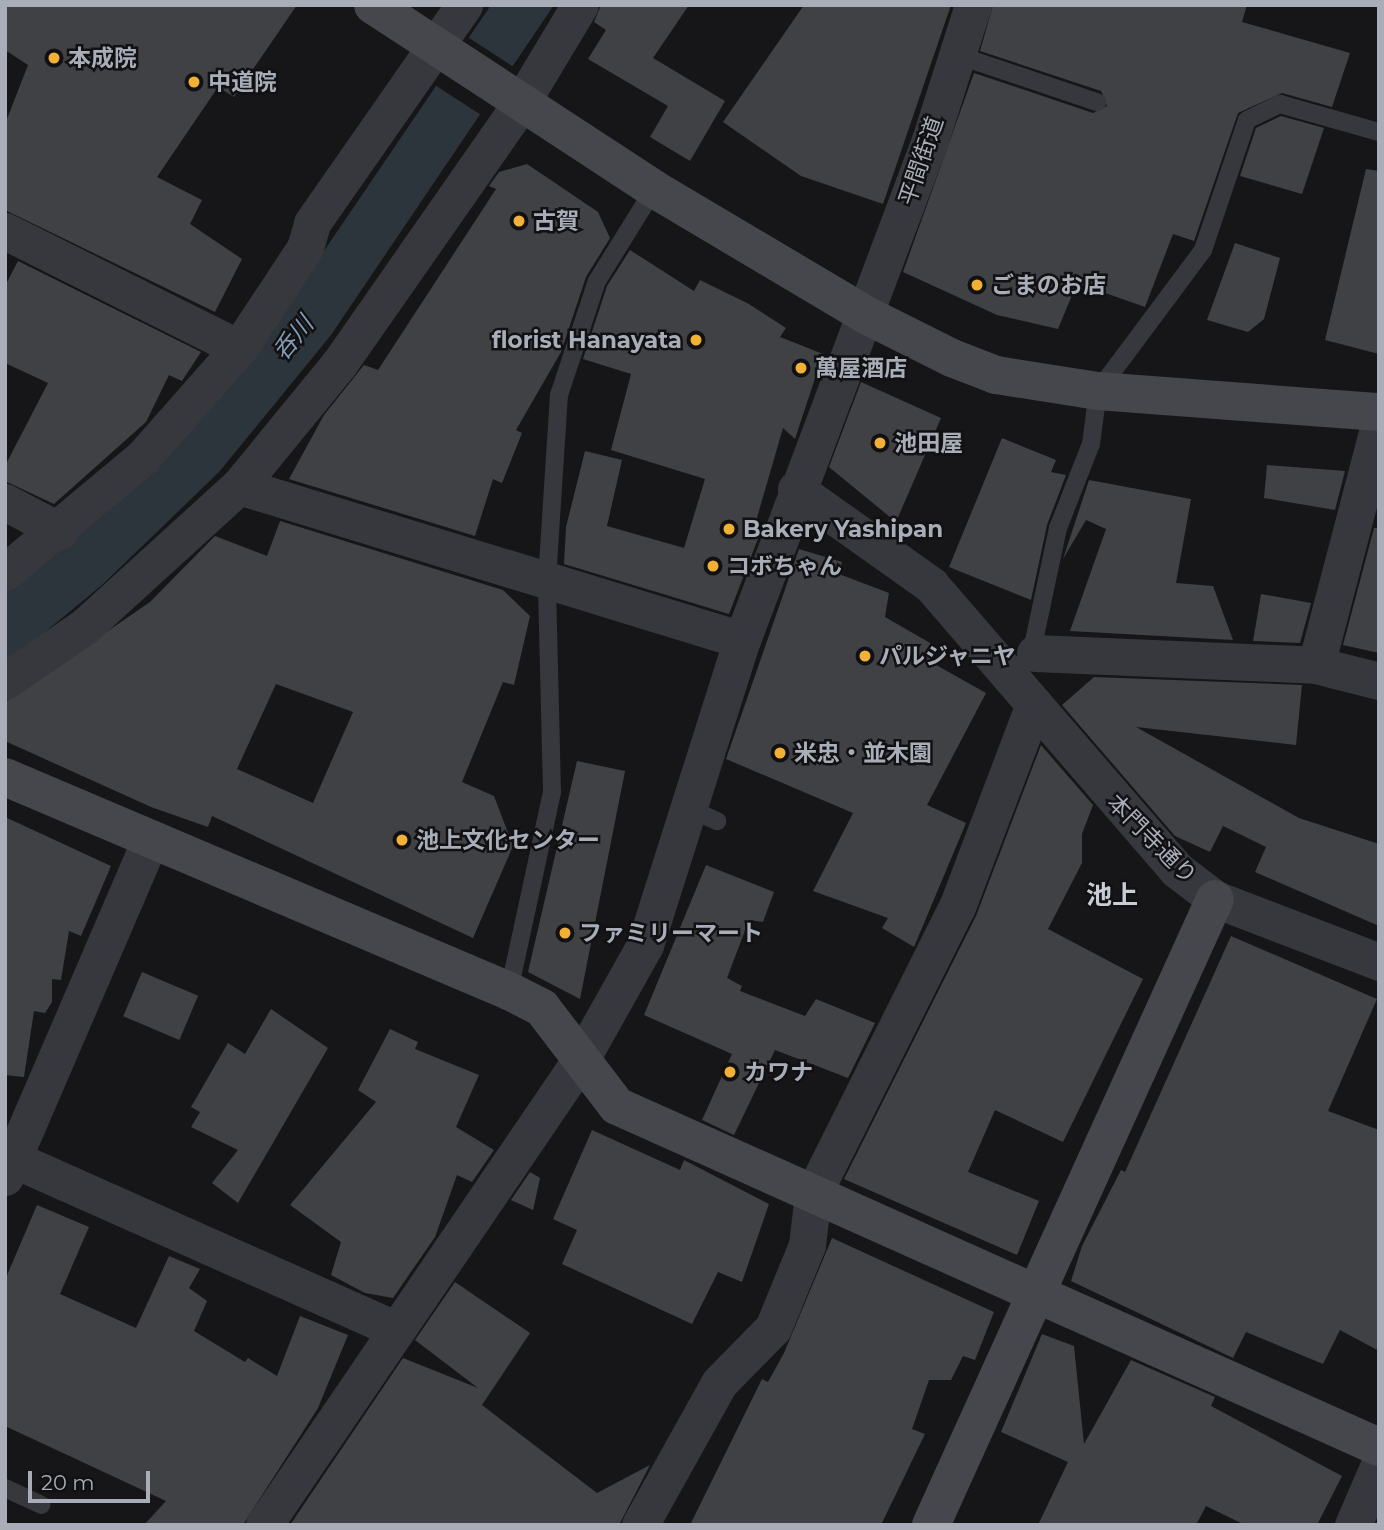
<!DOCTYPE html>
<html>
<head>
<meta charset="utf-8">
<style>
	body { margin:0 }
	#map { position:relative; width:1384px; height:1530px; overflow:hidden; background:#161618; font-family:Montserrat,"Noto Sans JP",sans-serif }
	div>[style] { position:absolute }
	.water>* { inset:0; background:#2c353c }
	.pier>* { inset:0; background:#161618; transform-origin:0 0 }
	.building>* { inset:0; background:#404145; transform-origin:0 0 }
	.lane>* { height:18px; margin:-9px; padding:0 9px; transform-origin:9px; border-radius:9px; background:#37383d }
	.street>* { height:37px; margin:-18.5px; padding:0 18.5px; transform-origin:18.5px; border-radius:18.5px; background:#37383d }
	.secondary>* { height:38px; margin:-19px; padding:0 19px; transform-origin:19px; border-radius:19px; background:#45474d }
	.dots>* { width:19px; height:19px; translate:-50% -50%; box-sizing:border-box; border:4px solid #111113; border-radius:50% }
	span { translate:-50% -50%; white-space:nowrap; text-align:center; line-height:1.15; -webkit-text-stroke:5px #111113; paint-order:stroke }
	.poi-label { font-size:23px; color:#a8adb8; font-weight:700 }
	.left { translate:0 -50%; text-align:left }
	.right { translate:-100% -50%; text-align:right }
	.street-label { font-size:23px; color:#a8adb8 }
	.water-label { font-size:24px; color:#7f9bb3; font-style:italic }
	.quarter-label { font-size:26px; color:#c9ccd4; font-weight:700 }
	.frame { position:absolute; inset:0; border:7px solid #a8adb8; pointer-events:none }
	.scale { position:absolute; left:28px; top:1471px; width:122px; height:32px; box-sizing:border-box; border:4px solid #a8adb8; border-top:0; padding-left:9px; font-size:21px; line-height:24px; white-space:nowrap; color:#a8adb8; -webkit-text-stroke:5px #111113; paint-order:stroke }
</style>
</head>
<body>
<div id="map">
	<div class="water">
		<i style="clip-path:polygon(491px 5px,554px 5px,331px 335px,219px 472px,102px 585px,5px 665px,5px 593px,67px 545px,292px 298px)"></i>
	</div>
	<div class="pier">
		<i style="left:466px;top:36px;width:59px;height:58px;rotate:33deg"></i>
	</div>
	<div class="building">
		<i style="clip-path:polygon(5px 5px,297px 5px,234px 97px,218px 87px,157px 177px,202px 200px,190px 224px,242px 259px,215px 312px,5px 210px,5px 124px,28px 65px,5px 50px)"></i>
		<i style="clip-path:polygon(601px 5px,689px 5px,653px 58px,725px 101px,690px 161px,650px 137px,668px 106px,588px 59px,606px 30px,594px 22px)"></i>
		<i style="clip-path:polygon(804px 5px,951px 5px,883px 204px,801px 176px,723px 122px)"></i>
		<i style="clip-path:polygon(993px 5px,1247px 5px,1242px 22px,1350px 53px,1332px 107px,1282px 93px,1238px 113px,1194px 241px,1173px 234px,1145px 307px,1077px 283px,1058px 329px,997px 315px,903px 272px,974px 73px,1093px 113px,1107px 106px,1101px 91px,980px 51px)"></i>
		<i style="clip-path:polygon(1281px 116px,1324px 128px,1302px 194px,1240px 176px,1256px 128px)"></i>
		<i style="clip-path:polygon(527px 164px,598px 212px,610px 238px,586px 277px,561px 352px,516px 430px,522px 433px,502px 483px,493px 479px,475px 536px,289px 479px,324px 415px,364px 365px,378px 370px,496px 189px,489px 186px,499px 172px)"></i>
		<i style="clip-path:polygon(1366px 169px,1379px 171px,1379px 354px,1325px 340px)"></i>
		<i style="clip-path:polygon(1235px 243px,1280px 258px,1264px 319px,1248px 332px,1207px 320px)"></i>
		<i style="clip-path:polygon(630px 250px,694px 291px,700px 280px,749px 304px,786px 328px,780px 337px,823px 354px,795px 439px,783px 428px,752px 535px,759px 536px,729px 614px,564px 564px,566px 527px,585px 451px,622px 460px,607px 526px,684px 548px,705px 479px,611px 450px,631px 374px,583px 359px,607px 286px)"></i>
		<i style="clip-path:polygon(18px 261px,201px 352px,182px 381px,169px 375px,146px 422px,54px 504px,5px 481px,5px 466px,48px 383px,5px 363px,5px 286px)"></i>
		<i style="clip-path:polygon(861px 382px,941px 418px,896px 522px,829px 467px)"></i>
		<i style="clip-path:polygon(1002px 438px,1056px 460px,1051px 472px,1066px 475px,1047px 525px,1031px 600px,949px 567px)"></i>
		<i style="clip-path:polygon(1267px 465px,1345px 471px,1335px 510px,1264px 498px)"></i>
		<i style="clip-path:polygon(1089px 480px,1191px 499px,1176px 583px,1213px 586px,1233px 640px,1070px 631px,1106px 529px,1086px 520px,1063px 559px)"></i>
		<i style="clip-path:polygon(evenodd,280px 521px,503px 590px,530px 616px,514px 685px,503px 682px,462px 782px,494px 796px,513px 846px,473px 938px,212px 816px,208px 827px,151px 807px,5px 741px,5px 702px,150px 602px,215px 536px,267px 556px,280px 521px,276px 684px,353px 712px,313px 803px,237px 769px,276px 684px)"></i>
		<i style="clip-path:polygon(1374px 528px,1379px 528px,1379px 653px,1343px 645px)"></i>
		<i style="clip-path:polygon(799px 549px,842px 562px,839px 574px,889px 593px,885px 617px,937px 647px,929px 661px,986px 693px,927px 805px,966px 823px,914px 947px,882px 928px,888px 918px,813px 891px,853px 813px,726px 759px)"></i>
		<i style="clip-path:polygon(1261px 594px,1311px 603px,1300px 643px,1253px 641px)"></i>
		<i style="clip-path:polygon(1094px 677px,1302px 685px,1296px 745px,1136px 727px,1299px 818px,1379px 844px,1379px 926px,1255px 872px,1266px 847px,1223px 826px,1210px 852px,1175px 836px,1062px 705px)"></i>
		<i style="clip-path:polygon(1041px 745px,1093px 805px,1082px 834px,1082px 863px,1048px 929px,1143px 979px,1063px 1142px,995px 1110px,968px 1172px,1039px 1201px,1017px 1255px,844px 1179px,976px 916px)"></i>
		<i style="clip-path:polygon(577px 761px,625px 771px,580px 999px,528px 972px)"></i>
		<i style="clip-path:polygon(5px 817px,111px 866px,81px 936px,69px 931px,61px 980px,52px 979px,52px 1002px,45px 1013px,34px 1011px,24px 1077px,5px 1075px)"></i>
		<i style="clip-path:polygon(706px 865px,774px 892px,763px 922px,749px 920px,727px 978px,742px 986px,740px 991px,805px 1016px,816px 999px,875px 1023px,848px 1078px,775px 1050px,734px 1135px,702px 1120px,732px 1054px,644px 1015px)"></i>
		<i style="clip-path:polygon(1231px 936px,1377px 999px,1328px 1111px,1379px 1130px,1379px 1351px,1340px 1330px,1323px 1364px,1246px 1332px,1233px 1358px,1071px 1281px,1082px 1246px,1121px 1170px,1125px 1172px)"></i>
		<i style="left:142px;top:972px;width:61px;height:48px;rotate:23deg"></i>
		<i style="clip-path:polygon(271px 1009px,328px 1048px,238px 1203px,212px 1183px,238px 1150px,191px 1127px,200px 1112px,191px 1107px,228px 1043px,245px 1054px)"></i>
		<i style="clip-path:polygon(390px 1029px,418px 1042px,415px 1049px,479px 1075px,456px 1127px,494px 1150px,472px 1182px,457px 1175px,435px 1237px,393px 1298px,365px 1293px,331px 1275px,341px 1242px,290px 1205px,376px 1102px,358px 1090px)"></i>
		<i style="clip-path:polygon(592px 1130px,680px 1170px,684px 1160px,769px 1204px,742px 1282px,718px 1272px,692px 1324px,562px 1264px,577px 1230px,553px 1219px)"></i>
		<i style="clip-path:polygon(530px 1172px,540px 1178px,533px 1210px,511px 1200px)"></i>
		<i style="clip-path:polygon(37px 1205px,89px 1227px,60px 1294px,136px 1328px,169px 1256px,200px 1269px,189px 1288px,207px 1301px,194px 1331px,245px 1362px,248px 1358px,277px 1376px,300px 1316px,348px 1335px,318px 1408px,243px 1525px,144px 1525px,166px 1501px,5px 1426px,5px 1280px)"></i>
		<i style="clip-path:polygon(832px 1238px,994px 1312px,975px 1360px,963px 1356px,951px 1380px,929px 1380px,912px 1429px,925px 1434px,881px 1525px,690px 1525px,762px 1379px,768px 1382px,784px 1353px)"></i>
		<i style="clip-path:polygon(455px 1282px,530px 1333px,482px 1405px,597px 1493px,650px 1465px,619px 1525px,290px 1525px,403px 1358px,478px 1388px,415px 1340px)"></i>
		<i style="clip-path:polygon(1042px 1334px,1074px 1346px,1084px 1444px,1131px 1360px,1215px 1397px,1211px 1406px,1342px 1476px,1317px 1525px,1245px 1525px,1206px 1506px,1196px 1525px,1038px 1525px,1068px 1462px,1001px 1432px)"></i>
	</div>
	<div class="lane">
		<i style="left:957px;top:55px;width:148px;rotate:18.6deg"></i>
		<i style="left:1031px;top:655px;width:130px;rotate:-78deg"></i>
		<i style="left:1058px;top:528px;width:90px;rotate:-68.6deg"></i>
		<i style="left:1091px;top:444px;width:53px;rotate:-82.5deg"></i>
		<i style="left:1098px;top:391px;width:176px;rotate:-53.3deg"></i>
		<i style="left:1203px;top:250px;width:137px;rotate:-71.3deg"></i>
		<i style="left:1247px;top:120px;width:37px;rotate:-26deg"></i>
		<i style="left:1280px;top:104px;width:103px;rotate:15.8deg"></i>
		<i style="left:690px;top:809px;width:30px;rotate:24deg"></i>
		<i style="left:509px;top:991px;width:204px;rotate:-77.8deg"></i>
		<i style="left:552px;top:792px;width:212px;rotate:-91.4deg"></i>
		<i style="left:547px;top:580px;width:185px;rotate:-86.3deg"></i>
		<i style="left:559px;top:395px;width:120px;rotate:-71.6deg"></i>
		<i style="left:597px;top:281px;width:108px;rotate:-58.2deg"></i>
		<i style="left:5px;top:1488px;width:40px;rotate:25deg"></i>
	</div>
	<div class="street">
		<i style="left:5px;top:231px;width:262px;rotate:26.6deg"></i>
		<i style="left:239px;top:486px;width:526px;rotate:17.02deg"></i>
		<i style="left:796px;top:489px;width:166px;rotate:35.4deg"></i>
		<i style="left:931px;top:585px;width:376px;rotate:49.2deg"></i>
		<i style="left:1177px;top:870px;width:48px;rotate:37.3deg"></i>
		<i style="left:1215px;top:899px;width:176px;rotate:21deg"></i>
		<i style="left:5px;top:502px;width:62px;rotate:27.8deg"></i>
		<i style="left:5px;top:572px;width:178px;rotate:-39.8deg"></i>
		<i style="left:142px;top:458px;width:147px;rotate:-48.6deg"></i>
		<i style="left:239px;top:348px;width:120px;rotate:-56.6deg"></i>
		<i style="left:305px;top:248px;width:26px;rotate:-74deg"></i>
		<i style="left:312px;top:223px;width:266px;rotate:-55.1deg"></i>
		<i style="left:1035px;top:653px;width:281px;rotate:2.4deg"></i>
		<i style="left:1316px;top:665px;width:65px;rotate:14.3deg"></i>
		<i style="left:1316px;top:665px;width:248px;rotate:-75.3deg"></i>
		<i style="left:5px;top:681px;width:97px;rotate:-34.5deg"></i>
		<i style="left:85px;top:626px;width:208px;rotate:-42.3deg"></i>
		<i style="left:239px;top:486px;width:158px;rotate:-50.7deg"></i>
		<i style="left:339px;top:364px;width:318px;rotate:-55.1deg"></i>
		<i style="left:521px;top:103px;width:114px;rotate:-59deg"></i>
		<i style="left:13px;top:1159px;width:417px;rotate:24deg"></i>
		<i style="left:5px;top:1177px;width:367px;rotate:-66.7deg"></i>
		<i style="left:264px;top:1525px;width:564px;rotate:-55.77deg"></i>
		<i style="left:581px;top:1059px;width:131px;rotate:-60.7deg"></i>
		<i style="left:645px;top:945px;width:320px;rotate:-72.4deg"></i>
		<i style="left:742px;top:640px;width:534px;rotate:-69.39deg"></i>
		<i style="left:930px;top:140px;width:142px;rotate:-72.3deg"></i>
		<i style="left:640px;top:1525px;width:162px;rotate:-60.9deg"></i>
		<i style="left:719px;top:1383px;width:77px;rotate:-45.5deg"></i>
		<i style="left:773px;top:1328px;width:90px;rotate:-67.7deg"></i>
		<i style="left:807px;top:1245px;width:51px;rotate:-83.3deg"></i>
		<i style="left:813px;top:1194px;width:321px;rotate:-63.4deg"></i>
		<i style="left:957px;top:907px;width:217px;rotate:-69.2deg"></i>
		<i style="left:1353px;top:1525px;width:65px;rotate:-66.6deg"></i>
	</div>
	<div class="secondary">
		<i style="left:373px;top:5px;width:336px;rotate:33.2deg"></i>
		<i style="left:654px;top:189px;width:247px;rotate:30.7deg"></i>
		<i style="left:866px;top:315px;width:96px;rotate:26.6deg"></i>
		<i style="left:952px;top:358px;width:47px;rotate:21.1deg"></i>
		<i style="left:996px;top:375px;width:103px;rotate:8.9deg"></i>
		<i style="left:1098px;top:391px;width:282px;rotate:4.3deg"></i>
		<i style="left:5px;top:777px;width:548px;rotate:23.01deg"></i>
		<i style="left:509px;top:991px;width:37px;rotate:27deg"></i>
		<i style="left:542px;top:1008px;width:123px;rotate:52.6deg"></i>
		<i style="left:617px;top:1106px;width:835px;rotate:24.11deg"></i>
		<i style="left:931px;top:1525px;width:687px;rotate:-65.6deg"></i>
	</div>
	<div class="dots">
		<i style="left:54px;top:58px;background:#f2b134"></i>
		<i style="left:194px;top:82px;background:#f2b134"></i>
		<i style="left:519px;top:221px;background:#f2b134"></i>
		<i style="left:977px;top:285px;background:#f2b134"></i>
		<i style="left:696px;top:340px;background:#f2b134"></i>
		<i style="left:801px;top:368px;background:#f2b134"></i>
		<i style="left:880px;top:443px;background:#f2b134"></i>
		<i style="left:729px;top:529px;background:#f2b134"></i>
		<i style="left:713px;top:566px;background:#f2b134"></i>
		<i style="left:865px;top:656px;background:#f2b134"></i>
		<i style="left:780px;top:753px;background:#f2b134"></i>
		<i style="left:402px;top:840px;background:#f2b134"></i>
		<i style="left:565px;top:933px;background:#f2b134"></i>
		<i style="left:730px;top:1072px;background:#f2b134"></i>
	</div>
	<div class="poi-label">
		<span class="left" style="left:68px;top:58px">本成院</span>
		<span class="left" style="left:208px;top:82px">中道院</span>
		<span class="left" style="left:533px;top:221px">古賀</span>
		<span class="left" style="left:991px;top:285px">ごまのお店</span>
		<span class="right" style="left:682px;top:340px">florist Hanayata</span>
		<span class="left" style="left:815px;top:368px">萬屋酒店</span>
		<span class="left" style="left:894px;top:443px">池田屋</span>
		<span class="left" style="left:743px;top:529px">Bakery Yashipan</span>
		<span class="left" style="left:727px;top:566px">コボちゃん</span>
		<span class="left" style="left:879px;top:656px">パルジャニヤ</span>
		<span class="left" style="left:794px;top:753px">米忠・並木園</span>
		<span class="left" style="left:416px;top:840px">池上文化センター</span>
		<span class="left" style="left:579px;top:933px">ファミリーマート</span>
		<span class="left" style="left:744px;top:1072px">カワナ</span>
	</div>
	<div class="street-label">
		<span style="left:921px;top:161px;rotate:-71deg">平間街道</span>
		<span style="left:1152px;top:839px;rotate:45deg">本門寺通り</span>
	</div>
	<div class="water-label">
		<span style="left:293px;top:338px;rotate:-51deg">呑川</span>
	</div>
	<div class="quarter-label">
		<span style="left:1112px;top:896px">池上</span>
	</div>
	<div class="frame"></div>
	<div class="scale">20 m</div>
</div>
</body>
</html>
